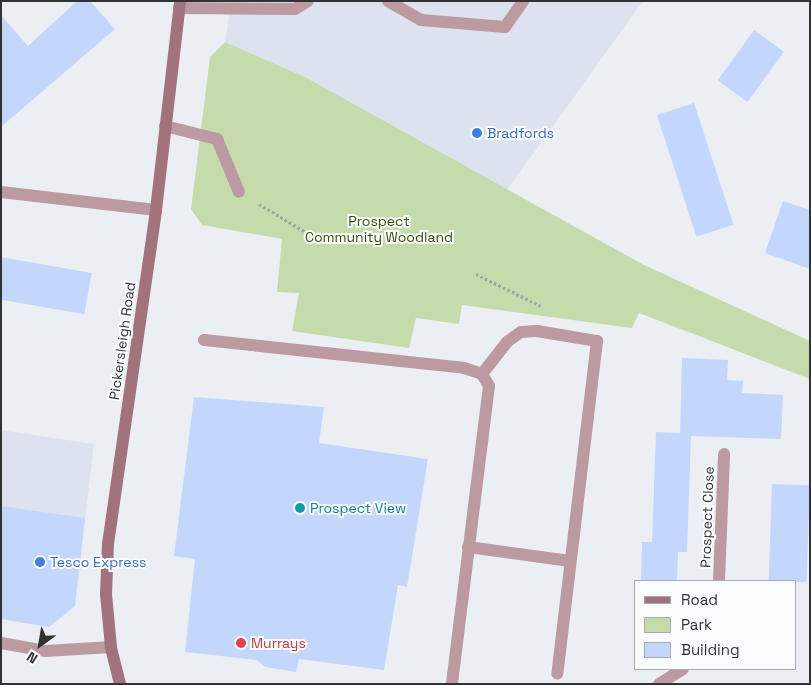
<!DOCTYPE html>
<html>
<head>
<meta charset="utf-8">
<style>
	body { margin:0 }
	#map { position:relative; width:811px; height:685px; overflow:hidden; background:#ebeff4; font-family:"Space Grotesk",sans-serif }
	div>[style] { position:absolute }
	.built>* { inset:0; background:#dce3ef }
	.green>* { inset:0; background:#c6dbab }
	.building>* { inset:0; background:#c3d7fc; transform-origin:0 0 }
	.path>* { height:3px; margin-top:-1.5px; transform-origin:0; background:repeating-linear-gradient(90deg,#9ea1a4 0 2.5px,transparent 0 5px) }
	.service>* { height:12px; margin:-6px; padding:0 6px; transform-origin:6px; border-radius:6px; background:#bd9aa2 }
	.minor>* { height:12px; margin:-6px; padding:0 6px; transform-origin:6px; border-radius:6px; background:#bd9aa2 }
	.tertiary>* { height:12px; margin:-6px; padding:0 6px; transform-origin:6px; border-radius:6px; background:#bd9aa2 }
	.secondary>* { height:12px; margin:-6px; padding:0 6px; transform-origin:6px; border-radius:6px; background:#a2727d }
	.dots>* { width:14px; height:14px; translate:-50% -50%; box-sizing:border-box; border:2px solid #fafcfe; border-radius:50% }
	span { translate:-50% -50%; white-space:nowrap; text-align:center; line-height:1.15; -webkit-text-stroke:4px #fafcfe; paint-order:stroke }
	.shop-label { font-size:14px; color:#366cbe }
	.left { translate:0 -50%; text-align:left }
	.park-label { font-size:14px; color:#375007 }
	.street-label { font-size:14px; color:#313234 }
	.culture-label { font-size:14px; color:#0d838f }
	.health-label { font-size:14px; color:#be3a42 }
	.frame { position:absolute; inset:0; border:2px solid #313234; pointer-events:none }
	.legend { position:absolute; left:634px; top:580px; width:162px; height:90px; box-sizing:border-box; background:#fafcfe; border:1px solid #aaabad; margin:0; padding:6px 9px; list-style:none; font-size:15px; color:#313234 }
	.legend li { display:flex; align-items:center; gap:10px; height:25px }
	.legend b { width:25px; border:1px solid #aaabad }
	.north { position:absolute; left:15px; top:620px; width:50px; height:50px; -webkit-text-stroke:4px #fafcfe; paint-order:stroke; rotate:212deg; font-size:14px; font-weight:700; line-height:20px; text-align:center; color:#313234 }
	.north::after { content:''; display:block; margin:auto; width:18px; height:22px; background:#313234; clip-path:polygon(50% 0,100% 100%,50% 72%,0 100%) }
</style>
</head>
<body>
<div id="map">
	<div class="built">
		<i style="clip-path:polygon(231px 1px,643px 1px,507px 190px,305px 77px,225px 42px)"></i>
		<i style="clip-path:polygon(1px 430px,94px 444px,75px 606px,49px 627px,1px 619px)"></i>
	</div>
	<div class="green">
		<i style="clip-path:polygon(225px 42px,305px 77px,642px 264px,810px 341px,810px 379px,639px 313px,632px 328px,462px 305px,459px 324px,416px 318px,409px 348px,292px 331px,299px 293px,277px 292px,282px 239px,202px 225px,191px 209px,210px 57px)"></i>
	</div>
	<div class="building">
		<i style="clip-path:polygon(77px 1px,90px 1px,115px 29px,1px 127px,1px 15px,28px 46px)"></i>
		<i style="left:754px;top:30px;width:37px;height:62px;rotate:36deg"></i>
		<i style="left:694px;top:103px;width:128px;height:39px;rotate:72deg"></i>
		<i style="clip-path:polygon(783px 201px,810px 210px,810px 269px,765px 253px)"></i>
		<i style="left:1px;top:257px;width:92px;height:42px;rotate:10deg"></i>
		<i style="clip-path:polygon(682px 358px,728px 360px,727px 380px,743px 381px,742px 393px,783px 395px,781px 439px,691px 436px,687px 552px,678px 552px,677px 581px,641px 581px,642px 542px,652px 542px,656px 432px,680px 433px)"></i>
		<i style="clip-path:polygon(194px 397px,324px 407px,319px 443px,428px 459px,407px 587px,398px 585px,384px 670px,299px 659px,296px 672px,265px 667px,257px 660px,185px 652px,195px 559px,174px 556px)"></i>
		<i style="left:772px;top:484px;width:38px;height:97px;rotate:2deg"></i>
		<i style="clip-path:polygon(1px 506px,85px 518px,75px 606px,49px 627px,1px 619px)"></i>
	</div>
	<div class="path">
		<i style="left:259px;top:204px;width:58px;rotate:31deg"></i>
		<i style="left:476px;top:274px;width:72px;rotate:26.2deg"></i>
	</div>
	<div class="service">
		<i style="left:388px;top:1px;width:38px;rotate:30deg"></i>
		<i style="left:421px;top:20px;width:84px;rotate:4.8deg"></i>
		<i style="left:505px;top:27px;width:32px;rotate:-55deg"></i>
		<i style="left:179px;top:8px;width:116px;rotate:0.5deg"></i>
		<i style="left:295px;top:9px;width:15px;rotate:-32deg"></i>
		<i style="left:165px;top:126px;width:54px;rotate:14deg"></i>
		<i style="left:217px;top:139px;width:57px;rotate:67.5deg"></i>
		<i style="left:204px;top:340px;width:262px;rotate:6.1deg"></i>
		<i style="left:464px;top:368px;width:19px;rotate:18deg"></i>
		<i style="left:482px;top:374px;width:14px;rotate:60deg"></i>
		<i style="left:489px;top:386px;width:300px;rotate:97.1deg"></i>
		<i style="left:482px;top:374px;width:41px;rotate:-52deg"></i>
		<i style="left:507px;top:342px;width:17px;rotate:-36deg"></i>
		<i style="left:521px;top:332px;width:16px;rotate:-4deg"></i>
		<i style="left:537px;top:331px;width:61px;rotate:9.5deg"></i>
		<i style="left:597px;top:341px;width:335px;rotate:96.8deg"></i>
		<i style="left:468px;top:547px;width:103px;rotate:7.8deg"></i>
	</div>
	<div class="minor">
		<i style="left:1px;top:192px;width:156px;rotate:6.6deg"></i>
		<i style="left:719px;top:581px;width:127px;rotate:-87.7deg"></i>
		<i style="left:659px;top:684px;width:28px;rotate:-32deg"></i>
	</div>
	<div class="tertiary">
		<i style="left:1px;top:643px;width:46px;rotate:10.1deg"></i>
		<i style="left:46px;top:651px;width:65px;rotate:-3.5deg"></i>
	</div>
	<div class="secondary">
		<i style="left:120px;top:684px;width:38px;rotate:-104deg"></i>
		<i style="left:111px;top:647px;width:53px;rotate:-95.4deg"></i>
		<i style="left:106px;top:594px;width:50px;rotate:-87.7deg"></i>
		<i style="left:108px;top:544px;width:337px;rotate:-81.8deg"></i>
		<i style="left:156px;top:210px;width:210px;rotate:-83.4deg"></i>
	</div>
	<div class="dots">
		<i style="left:477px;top:133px;background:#3f7fe0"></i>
		<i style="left:300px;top:508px;background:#0f9aa8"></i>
		<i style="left:40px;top:562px;background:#3f7fe0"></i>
		<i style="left:241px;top:643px;background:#e0444e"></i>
	</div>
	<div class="shop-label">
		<span class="left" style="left:487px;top:133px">Bradfords</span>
		<span class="left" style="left:50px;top:562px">Tesco Express</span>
	</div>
	<div class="park-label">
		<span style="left:379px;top:229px">Prospect<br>Community Woodland</span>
	</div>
	<div class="street-label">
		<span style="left:122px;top:341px;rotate:-82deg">Pickersleigh Road</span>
		<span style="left:707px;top:517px;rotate:-88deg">Prospect Close</span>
	</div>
	<div class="culture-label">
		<span class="left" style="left:310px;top:508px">Prospect View</span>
	</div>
	<div class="health-label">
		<span class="left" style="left:251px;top:643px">Murrays</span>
	</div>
	<div class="frame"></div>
	<ul class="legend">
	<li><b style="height:6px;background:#a2727d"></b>Road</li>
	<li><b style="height:14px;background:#c6dbab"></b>Park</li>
	<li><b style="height:14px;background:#c3d7fc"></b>Building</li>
	</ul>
	<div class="north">N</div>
</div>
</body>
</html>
